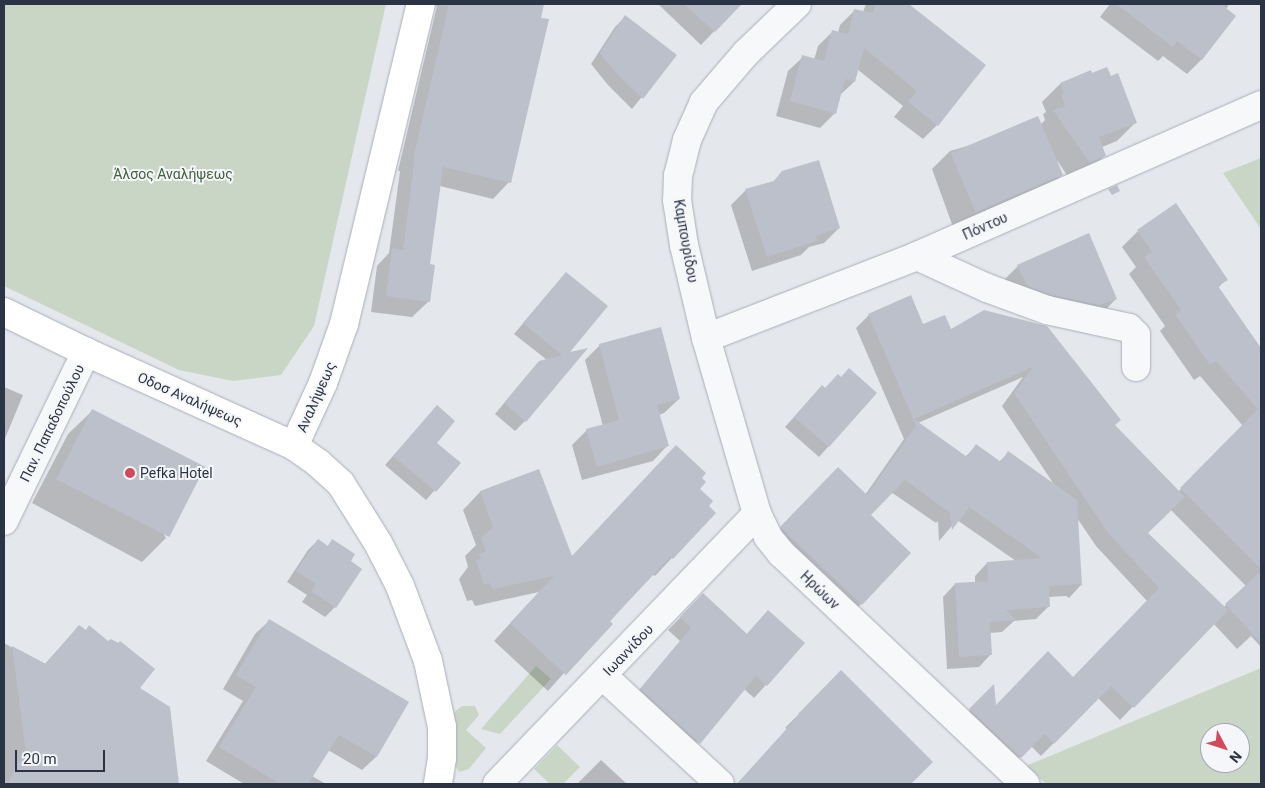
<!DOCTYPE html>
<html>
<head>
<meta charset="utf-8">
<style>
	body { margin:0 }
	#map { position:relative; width:1265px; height:788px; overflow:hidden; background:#e4e7ec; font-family:Roboto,sans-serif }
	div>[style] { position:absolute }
	.green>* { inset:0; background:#c9d6c5 }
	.shadow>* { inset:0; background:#0003 }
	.building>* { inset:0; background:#bbc0ca; transform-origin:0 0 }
	.roads { filter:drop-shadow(0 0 1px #a9aeb7) drop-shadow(0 0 1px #a9aeb7) }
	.street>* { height:28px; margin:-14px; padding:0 14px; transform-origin:14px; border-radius:14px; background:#f7f8fa }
	.secondary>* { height:28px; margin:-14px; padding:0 14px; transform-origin:14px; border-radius:14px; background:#fff }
	.dots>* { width:14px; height:14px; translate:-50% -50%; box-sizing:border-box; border:2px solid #f4f6f9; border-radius:50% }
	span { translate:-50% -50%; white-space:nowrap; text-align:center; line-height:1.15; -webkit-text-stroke:4px #f4f6f9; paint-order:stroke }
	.park-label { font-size:14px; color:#3f6138 }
	.street-label { font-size:14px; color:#2b3445 }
	.poi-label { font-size:14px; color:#2b3445 }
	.left { translate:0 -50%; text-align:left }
	.frame { position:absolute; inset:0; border:5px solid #2b3445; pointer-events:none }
	.north { position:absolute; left:1200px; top:723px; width:50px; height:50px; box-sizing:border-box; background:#f4f6f9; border:1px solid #a4a8b1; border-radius:50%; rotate:130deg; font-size:14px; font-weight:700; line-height:20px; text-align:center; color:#2b3445 }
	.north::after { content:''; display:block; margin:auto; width:18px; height:22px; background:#d1495b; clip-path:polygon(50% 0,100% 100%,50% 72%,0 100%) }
	.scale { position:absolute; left:15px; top:750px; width:90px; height:22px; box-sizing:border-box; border:2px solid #2b3445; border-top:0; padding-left:6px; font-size:15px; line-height:18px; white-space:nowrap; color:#2b3445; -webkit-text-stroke:4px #f4f6f9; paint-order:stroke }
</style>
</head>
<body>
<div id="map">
	<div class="green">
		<i style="clip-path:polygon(4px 4px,386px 4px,314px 326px,281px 375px,233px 381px,179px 370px,4px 286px)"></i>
		<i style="clip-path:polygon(1261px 158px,1261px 229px,1223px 173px)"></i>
		<i style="clip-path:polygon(536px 666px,551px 679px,500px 734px,481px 729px)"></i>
		<i style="clip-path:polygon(evenodd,1261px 668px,1261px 784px,1046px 784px,1026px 766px,1261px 668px,1210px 733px,1240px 733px,1240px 763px,1210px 763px,1210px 733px)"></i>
		<i style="clip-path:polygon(462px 706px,475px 706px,479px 715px,466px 730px,486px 748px,469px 769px,459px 772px,452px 760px,449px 716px)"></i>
		<i style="clip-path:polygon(557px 745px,580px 767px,563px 784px,550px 784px,534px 769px)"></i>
	</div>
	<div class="shadow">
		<i style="clip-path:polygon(433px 4px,543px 4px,509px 182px,493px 199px,440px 186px,429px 265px,429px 301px,412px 317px,371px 312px,377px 266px,389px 253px,400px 171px,398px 171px,437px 6px)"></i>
		<i style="clip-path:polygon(658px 4px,740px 4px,701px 45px)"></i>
		<i style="clip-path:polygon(866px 4px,909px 4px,937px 125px,923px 139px,894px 117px,903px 106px,857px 69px,854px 82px,840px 95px,835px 113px,820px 128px,776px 116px,788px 71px,803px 57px,814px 60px,818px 46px,833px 31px,838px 33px,840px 25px,855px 10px,863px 12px)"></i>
		<i style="clip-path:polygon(1110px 4px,1229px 4px,1201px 60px,1187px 74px,1163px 56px,1158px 61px,1100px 17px)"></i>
		<i style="clip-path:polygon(625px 17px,676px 55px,632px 109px,608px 85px,591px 64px,615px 27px)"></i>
		<i style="clip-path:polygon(1091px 75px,1136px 122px,1117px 141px,1102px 147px,1105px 155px,1087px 174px,1071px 181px,1056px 159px,1062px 175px,1043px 193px,953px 227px,932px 169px,950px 151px,1040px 125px,1045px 120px,1043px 114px,1046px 112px,1042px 102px,1060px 84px)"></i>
		<i style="clip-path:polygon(782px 172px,839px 228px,824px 243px,809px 247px,801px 255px,752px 271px,731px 205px,746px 190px,772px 183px)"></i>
		<i style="clip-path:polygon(evenodd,1175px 205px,1226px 279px,1218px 288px,1261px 350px,1261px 647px,1251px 636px,1237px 649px,1213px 623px,1120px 720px,1098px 698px,1041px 756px,1031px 746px,1007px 770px,957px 723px,993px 687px,995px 707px,1073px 679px,1147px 601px,1096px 546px,1077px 518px,1081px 585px,1069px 598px,1066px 596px,1048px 597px,1048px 607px,1036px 619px,1014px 621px,1002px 632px,990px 633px,991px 654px,979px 667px,947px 669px,943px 597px,955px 584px,975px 583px,975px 576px,987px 563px,1016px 561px,957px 520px,939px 541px,938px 521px,936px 523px,891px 492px,870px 515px,861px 604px,849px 617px,769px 540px,838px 469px,865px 495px,904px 439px,856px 328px,869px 315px,950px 330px,984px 312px,1114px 425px,1178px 492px,1243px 426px,1200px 376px,1194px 380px,1160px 331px,1165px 326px,1129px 274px,1136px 267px,1122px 247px,1138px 231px,1175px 205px,1023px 377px,1002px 406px,1055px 486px,1008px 453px,999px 462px,976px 446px,965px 457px,918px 423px,1023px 377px,1175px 205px,1171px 510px,1246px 586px,1224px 607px,1146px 534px,1171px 510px)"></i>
		<i style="clip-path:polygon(1018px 266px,1116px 299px,1101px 314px,1083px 319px,1003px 281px)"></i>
		<i style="clip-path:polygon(566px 273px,566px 355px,525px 421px,515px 431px,495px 414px,529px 373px,539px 362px,547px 360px,514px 334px)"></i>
		<i style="clip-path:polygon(660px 329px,679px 399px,664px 413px,659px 415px,667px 446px,653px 461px,582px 480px,572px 445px,587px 430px,603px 426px,585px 360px,599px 346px)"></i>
		<i style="clip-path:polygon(4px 387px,23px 395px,4px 441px)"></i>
		<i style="clip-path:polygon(825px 389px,876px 393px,819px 457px,785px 427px,812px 397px)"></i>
		<i style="clip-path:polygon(437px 407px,435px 443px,459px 463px,426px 500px,385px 465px)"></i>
		<i style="clip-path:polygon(92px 411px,166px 538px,142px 562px,32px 503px,68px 434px)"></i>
		<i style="clip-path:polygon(676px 446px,700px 478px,698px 489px,707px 506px,714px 513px,655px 576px,652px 574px,548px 691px,494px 641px,539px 592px,475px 606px,472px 600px,467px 601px,459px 579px,468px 567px,465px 556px,476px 545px,463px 510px,480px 492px,539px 470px,571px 558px)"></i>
		<i style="clip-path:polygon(318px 540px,327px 547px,332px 541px,349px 562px,335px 607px,325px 617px,302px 602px,307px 595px,287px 582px,308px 550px)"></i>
		<i style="clip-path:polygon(691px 607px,746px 635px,755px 625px,803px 644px,754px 698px,744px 689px,687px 755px,629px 702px,680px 641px,668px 630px)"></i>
		<i style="clip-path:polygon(269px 621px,408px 702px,376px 757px,362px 770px,328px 750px,312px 776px,326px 784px,244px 784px,206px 761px,243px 701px,223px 689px,255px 634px)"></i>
		<i style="clip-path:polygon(79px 626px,177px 779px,174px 784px,4px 784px,4px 643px,44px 665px)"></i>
		<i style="clip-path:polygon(841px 672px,932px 762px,910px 784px,848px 784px,838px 774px,828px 784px,737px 784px,787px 729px,785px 728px)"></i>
		<i style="clip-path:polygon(601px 760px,627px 784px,577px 784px)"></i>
	</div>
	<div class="building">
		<i style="clip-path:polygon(449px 4px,544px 4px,541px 18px,549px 19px,511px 183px,443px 167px,430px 264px,435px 265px,430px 302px,386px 296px,392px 248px,403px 250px,415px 155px,414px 155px)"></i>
		<i style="clip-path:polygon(684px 4px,742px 4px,715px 32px)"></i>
		<i style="clip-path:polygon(875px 4px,909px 4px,986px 65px,938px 126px,908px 102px,917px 91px,864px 48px,855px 82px,845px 79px,836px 114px,790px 101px,802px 55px,824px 61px,832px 30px,848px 34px,854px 9px,873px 13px)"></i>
		<i style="clip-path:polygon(1116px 4px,1221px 4px,1236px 16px,1202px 60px,1177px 41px,1173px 47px)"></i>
		<i style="clip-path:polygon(625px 15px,677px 55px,643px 99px,618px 75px,600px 53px)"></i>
		<i style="clip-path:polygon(1107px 67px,1111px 76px,1118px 73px,1137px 123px,1099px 137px,1106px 156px,1090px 163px,1053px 110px,1065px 106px,1061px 95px,1064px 94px,1060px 83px,1091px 70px,1092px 73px)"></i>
		<i style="left:1038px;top:116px;width:64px;height:95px;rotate:67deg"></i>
		<i style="clip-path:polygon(819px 160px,840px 228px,816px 236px,817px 241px,767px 257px,745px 189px,774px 181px,782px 171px)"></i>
		<i style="clip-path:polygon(1117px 185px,1120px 191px,1112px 195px,1108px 189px)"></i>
		<i style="clip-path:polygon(1176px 203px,1228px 280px,1218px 286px,1261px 348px,1261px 569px,1180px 488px,1258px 409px,1216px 361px,1210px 365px,1175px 314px,1181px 310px,1144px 257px,1152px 252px,1137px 230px)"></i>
		<i style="clip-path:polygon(1089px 233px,1117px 299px,1099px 305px,1051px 295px,1027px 286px,1017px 265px)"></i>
		<i style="clip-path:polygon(566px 272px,608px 306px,570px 352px,588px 348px,526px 422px,504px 403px,539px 361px,562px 355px,523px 323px)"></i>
		<i style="clip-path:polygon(911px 295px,923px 324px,945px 315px,951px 329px,984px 310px,1047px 326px,1121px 420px,1115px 425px,1185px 497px,1148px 533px,1228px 610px,1134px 708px,1111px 686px,1054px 744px,1045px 734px,1021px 758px,969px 709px,994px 684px,996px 705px,1048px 651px,1073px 677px,1159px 588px,1108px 533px,1014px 393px,1033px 367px,914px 419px,967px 457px,976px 444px,1001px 462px,1008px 451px,1077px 500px,1082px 586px,1079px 584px,1049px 586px,1050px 607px,1006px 610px,1016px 620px,990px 622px,992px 655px,959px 657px,955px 583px,988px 581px,987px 562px,1042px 558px,969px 507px,952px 530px,950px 510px,949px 512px,905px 480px,871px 515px,911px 553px,862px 605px,780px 527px,838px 467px,867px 495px,915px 427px,918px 430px,868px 314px)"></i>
		<i style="clip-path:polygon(661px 327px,680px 399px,657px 405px,669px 446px,597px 467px,586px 429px,619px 420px,599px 344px)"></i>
		<i style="clip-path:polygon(849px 368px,877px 393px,829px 447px,794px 417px,822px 385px,825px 388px,838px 374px,841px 377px)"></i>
		<i style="clip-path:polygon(437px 405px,455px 421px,437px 443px,461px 463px,436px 492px,393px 456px)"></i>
		<i style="left:92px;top:409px;width:127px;height:79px;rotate:27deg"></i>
		<i style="clip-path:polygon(676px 445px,706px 473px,702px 478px,706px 482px,700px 489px,713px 501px,709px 506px,716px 513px,673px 559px,670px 557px,610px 621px,613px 624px,566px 675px,510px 623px,554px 576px,493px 589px,490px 583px,484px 585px,476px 560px,481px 559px,479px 554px,486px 551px,481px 538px,493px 527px,480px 491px,539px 469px,572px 556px)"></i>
		<i style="clip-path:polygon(318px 539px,328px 546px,332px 539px,355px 554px,351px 561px,362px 569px,336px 608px,311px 591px,316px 584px,296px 571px)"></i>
		<i style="clip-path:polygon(1261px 571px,1261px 643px,1225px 604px)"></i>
		<i style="clip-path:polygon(703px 593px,747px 634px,768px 610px,805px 643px,767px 686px,756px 676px,700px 744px,640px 689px,691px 628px,680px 617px)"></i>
		<i style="clip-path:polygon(269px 619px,409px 702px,377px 757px,339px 735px,308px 784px,280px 784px,219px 747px,256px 687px,236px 675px)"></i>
		<i style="clip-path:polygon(79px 625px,86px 630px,89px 625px,108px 641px,111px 639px,118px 643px,120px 641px,155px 669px,140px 688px,170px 707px,179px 784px,8px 784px,16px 765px,26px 754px,12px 646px,46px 664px)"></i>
		<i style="clip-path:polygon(841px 670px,933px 762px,911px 784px,737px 784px,799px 715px,798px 714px)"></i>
	</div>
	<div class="roads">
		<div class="street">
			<i style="left:797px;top:4px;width:71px;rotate:136.1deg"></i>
			<i style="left:746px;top:53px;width:65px;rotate:130.6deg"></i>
			<i style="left:704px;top:102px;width:42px;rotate:114.1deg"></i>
			<i style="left:687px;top:140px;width:36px;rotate:104deg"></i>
			<i style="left:678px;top:175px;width:25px;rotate:92deg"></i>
			<i style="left:677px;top:200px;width:46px;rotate:81.2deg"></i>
			<i style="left:684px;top:245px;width:96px;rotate:76.7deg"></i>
			<i style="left:706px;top:338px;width:183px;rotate:73.8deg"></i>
			<i style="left:757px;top:514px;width:25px;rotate:64deg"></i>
			<i style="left:768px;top:537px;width:22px;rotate:51deg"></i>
			<i style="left:782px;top:554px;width:335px;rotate:43.4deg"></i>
			<i style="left:917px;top:256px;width:77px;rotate:24.6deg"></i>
			<i style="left:987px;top:288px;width:64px;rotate:20.1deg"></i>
			<i style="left:1047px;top:310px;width:84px;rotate:12.4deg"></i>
			<i style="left:1129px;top:328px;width:10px;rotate:45deg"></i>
			<i style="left:1136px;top:335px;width:32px;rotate:90deg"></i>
			<i style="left:706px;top:338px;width:226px;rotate:-21.2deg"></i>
			<i style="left:917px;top:256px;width:376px;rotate:-23.7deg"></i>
			<i style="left:4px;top:521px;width:188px;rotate:-64.1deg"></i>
			<i style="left:603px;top:676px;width:159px;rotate:42.7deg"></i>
			<i style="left:497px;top:784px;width:375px;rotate:-46.1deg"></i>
		</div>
		<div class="secondary">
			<i style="left:4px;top:312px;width:91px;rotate:26deg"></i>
			<i style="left:86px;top:352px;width:228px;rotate:24.3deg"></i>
			<i style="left:294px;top:446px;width:29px;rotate:35deg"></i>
			<i style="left:318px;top:463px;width:31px;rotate:42deg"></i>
			<i style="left:341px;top:484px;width:70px;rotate:57.9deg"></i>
			<i style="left:378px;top:543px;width:48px;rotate:62.9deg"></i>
			<i style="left:400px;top:586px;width:80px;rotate:69.5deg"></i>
			<i style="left:428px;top:661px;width:67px;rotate:78deg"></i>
			<i style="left:442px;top:727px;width:31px;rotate:90deg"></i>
			<i style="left:442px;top:758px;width:26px;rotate:99deg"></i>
			<i style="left:294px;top:446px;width:69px;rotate:-65.3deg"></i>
			<i style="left:323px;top:383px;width:63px;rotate:-70.4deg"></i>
			<i style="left:344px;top:324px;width:329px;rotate:-76.5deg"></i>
		</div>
	</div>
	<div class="dots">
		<i style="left:130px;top:473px;background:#d1495b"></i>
	</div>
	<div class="park-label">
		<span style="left:173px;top:174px">Άλσος Αναλήψεως</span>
	</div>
	<div class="street-label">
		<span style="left:985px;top:226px;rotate:-24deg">Πόντου</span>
		<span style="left:686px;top:241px;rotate:80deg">Καμπουρίδου</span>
		<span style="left:316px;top:397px;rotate:-66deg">Αναλήψεως</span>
		<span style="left:190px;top:399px;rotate:24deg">Οδοσ Αναλήψεως</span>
		<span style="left:52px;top:423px;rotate:-64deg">Παν. Παπαδοπούλου</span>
		<span style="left:820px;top:590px;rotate:44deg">Ηρώων</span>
		<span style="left:628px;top:650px;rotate:-46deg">Ιωαννίδου</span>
	</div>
	<div class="poi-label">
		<span class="left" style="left:140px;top:473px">Pefka Hotel</span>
	</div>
	<div class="frame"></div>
	<div class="north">N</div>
	<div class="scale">20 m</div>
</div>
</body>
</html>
